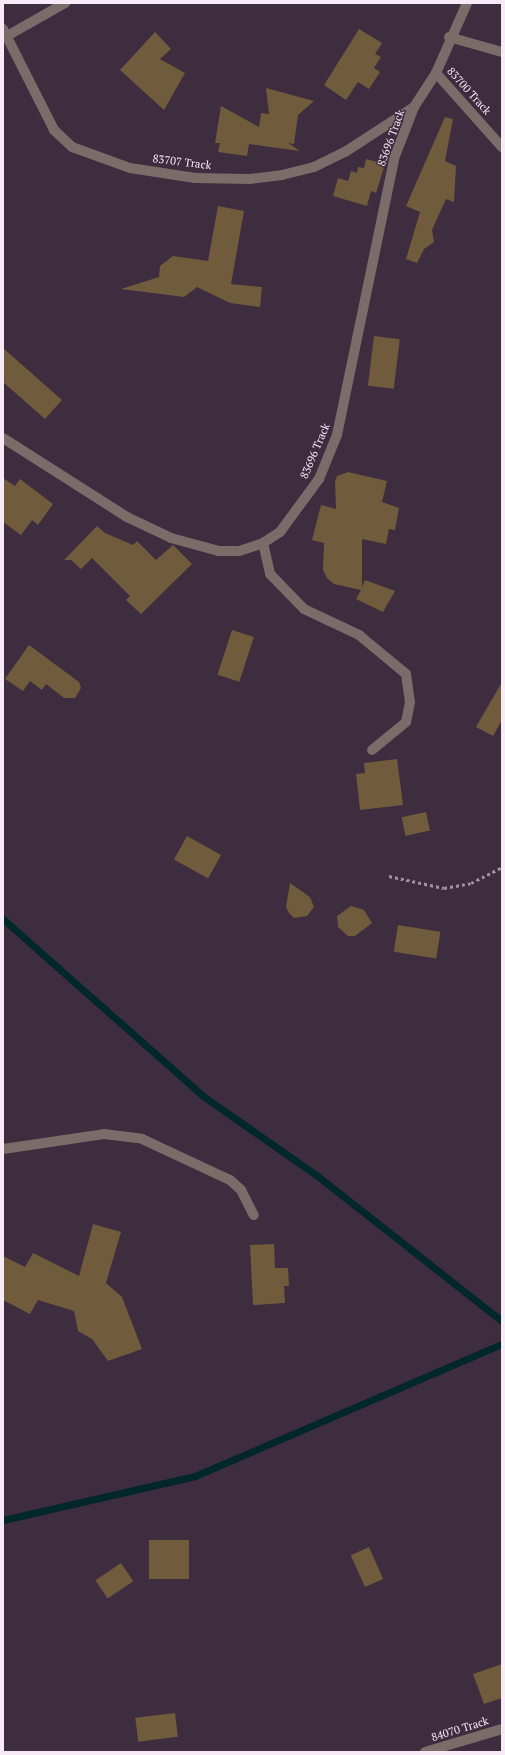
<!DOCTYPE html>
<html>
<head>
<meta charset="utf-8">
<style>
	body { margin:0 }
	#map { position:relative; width:505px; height:1755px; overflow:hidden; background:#3e2c3f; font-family:"PT Serif",serif }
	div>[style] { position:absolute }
	.stream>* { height:7px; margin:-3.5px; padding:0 3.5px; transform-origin:3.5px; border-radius:3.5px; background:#002729 }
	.building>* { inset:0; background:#705b3c; transform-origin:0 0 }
	.path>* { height:2.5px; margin-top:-1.25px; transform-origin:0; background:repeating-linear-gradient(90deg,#a192a2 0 3px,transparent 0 6px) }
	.street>* { height:10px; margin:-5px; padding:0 5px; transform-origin:5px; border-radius:5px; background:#7a6c68 }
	span { translate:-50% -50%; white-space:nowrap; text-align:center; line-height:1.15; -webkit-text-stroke:3px #3e2c3f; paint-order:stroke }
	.street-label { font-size:11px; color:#f7ebf8 }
	.frame { position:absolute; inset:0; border:4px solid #f7ebf8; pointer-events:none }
</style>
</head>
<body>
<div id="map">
	<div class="stream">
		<i style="left:3px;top:919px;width:267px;rotate:41.5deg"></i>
		<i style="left:203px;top:1096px;width:136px;rotate:34.9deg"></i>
		<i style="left:315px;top:1174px;width:238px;rotate:38.2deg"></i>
		<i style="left:3px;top:1520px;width:197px;rotate:-12.9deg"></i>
		<i style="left:195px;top:1476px;width:334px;rotate:-23.3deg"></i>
	</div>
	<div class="building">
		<i style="clip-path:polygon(359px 29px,382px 43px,375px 54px,381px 57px,374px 68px,380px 72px,369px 89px,358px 82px,346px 100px,324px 85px)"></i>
		<i style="clip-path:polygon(155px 32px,171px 49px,160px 59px,185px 73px,164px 110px,120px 70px)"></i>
		<i style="clip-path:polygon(266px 88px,314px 101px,298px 115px,294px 144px,288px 143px,300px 151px,249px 144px,247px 156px,218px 152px,220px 143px,215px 143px,221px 106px,259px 127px,261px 113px,269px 114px)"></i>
		<i style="clip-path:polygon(445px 117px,453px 119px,445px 161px,456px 166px,454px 202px,446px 199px,432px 230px,434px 242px,424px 249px,417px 263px,406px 259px,420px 212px,406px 206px)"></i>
		<i style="clip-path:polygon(366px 159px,385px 164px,376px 193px,371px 191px,367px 206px,333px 196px,338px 178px,348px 181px,351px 171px,357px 173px,358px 167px,364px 168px)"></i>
		<i style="clip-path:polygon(218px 206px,244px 211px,231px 284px,262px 287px,260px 307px,230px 303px,197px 287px,184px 297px,121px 289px,159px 277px,160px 266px,173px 256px,208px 261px)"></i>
		<i style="left:374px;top:336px;width:26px;height:50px;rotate:7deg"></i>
		<i style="clip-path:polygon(3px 348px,62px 400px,45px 419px,3px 382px)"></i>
		<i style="clip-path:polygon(348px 472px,387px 481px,382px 502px,399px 508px,395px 530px,389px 529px,386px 544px,362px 539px,362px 587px,365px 580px,395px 591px,383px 612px,356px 599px,361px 590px,334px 584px,327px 578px,323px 570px,324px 543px,312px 540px,321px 505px,336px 509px,335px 482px,337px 476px)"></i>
		<i style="clip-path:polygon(3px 478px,15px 486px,20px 479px,53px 504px,38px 525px,32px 520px,21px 535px,3px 522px)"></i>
		<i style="clip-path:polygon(97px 526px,105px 533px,133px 545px,137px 541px,156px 560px,173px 545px,192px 564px,141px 614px,126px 600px,130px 596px,92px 558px,81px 569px,71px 560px,64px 560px)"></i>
		<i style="left:232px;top:630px;width:23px;height:47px;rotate:18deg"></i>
		<i style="clip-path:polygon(29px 645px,79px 682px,81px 688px,75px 698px,64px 698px,46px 684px,42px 690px,30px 681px,23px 691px,5px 679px)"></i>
		<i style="clip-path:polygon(502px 682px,502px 720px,493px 736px,476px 727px)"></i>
		<i style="clip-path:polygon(397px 759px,403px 805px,360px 810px,356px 774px,365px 773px,364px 763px)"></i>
		<i style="left:426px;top:812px;width:19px;height:25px;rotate:78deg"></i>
		<i style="left:187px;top:836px;width:39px;height:27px;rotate:29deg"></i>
		<i style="clip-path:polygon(290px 883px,310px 897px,314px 907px,307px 916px,294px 918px,289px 913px,286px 907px)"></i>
		<i style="clip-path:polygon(351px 906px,364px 910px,372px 923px,355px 936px,348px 936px,338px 927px,337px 916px)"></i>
		<i style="left:398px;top:925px;width:43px;height:27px;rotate:9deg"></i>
		<i style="clip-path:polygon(93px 1224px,121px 1232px,106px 1283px,122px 1297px,142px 1349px,108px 1361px,92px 1339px,78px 1331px,74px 1311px,38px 1300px,30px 1314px,3px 1300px,3px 1256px,25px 1267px,33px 1253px,79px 1276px)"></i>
		<i style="clip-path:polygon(274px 1244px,275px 1268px,288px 1268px,289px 1286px,284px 1286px,285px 1303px,253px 1305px,250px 1245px)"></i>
		<i style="left:149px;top:1540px;width:40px;height:39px"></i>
		<i style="left:369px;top:1547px;width:35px;height:20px;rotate:66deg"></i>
		<i style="left:121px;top:1563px;width:22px;height:31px;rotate:56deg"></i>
		<i style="clip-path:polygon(502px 1664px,502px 1698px,484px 1704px,473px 1674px)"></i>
		<i style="left:175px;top:1713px;width:24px;height:40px;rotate:83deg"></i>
	</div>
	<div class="path">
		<i style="left:389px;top:876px;width:56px;rotate:12.3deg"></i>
		<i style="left:444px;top:888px;width:27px;rotate:-10deg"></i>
		<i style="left:471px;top:883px;width:35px;rotate:-27deg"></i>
	</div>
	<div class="street">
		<i style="left:3px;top:29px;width:113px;rotate:63.2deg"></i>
		<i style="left:54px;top:130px;width:25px;rotate:43deg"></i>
		<i style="left:72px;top:147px;width:62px;rotate:19.9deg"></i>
		<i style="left:130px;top:168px;width:66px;rotate:8.7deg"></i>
		<i style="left:195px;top:178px;width:55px;rotate:1deg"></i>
		<i style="left:250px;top:179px;width:32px;rotate:-7deg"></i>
		<i style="left:282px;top:175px;width:33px;rotate:-14deg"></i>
		<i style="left:314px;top:167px;width:34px;rotate:-26deg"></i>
		<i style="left:345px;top:152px;width:82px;rotate:-33.1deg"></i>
		<i style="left:7px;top:36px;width:67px;rotate:-29.6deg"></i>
		<i style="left:449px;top:37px;width:55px;rotate:15.8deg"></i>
		<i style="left:436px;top:73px;width:99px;rotate:48.3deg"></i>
		<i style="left:3px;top:438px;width:147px;rotate:32.5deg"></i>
		<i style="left:127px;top:517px;width:49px;rotate:25.5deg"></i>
		<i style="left:171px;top:538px;width:50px;rotate:15.2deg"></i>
		<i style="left:219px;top:551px;width:20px"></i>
		<i style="left:239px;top:551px;width:25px;rotate:-18deg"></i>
		<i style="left:263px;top:543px;width:20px;rotate:-33deg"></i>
		<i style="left:280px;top:532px;width:66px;rotate:-53.7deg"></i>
		<i style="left:319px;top:479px;width:48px;rotate:-67.8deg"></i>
		<i style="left:337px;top:435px;width:285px;rotate:-78.3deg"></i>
		<i style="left:395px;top:156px;width:53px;rotate:-68.8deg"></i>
		<i style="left:414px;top:107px;width:40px;rotate:-57.1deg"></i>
		<i style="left:436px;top:73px;width:77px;rotate:-66.1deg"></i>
		<i style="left:263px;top:543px;width:32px;rotate:77deg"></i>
		<i style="left:270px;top:574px;width:49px;rotate:45.8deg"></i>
		<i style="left:304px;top:609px;width:61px;rotate:25.3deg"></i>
		<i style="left:359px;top:635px;width:61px;rotate:39.7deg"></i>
		<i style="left:406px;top:674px;width:28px;rotate:82deg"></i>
		<i style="left:410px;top:702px;width:20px;rotate:101deg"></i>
		<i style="left:406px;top:722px;width:44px;rotate:140.5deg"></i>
		<i style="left:3px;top:1149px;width:102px;rotate:-8.4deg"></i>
		<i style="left:104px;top:1134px;width:38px;rotate:7deg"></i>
		<i style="left:142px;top:1139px;width:97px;rotate:25deg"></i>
		<i style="left:230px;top:1180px;width:15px;rotate:42deg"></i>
		<i style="left:241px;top:1190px;width:28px;rotate:63deg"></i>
		<i style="left:425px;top:1752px;width:80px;rotate:-16.6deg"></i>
	</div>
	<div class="street-label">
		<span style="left:469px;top:91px;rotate:48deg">83700 Track</span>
		<span style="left:391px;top:138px;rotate:-70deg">83696 Track</span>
		<span style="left:182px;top:162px;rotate:7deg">83707 Track</span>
		<span style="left:315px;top:451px;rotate:-67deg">83696 Track</span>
		<span style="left:460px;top:1729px;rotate:-17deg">84070 Track</span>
	</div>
	<div class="frame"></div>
</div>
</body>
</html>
